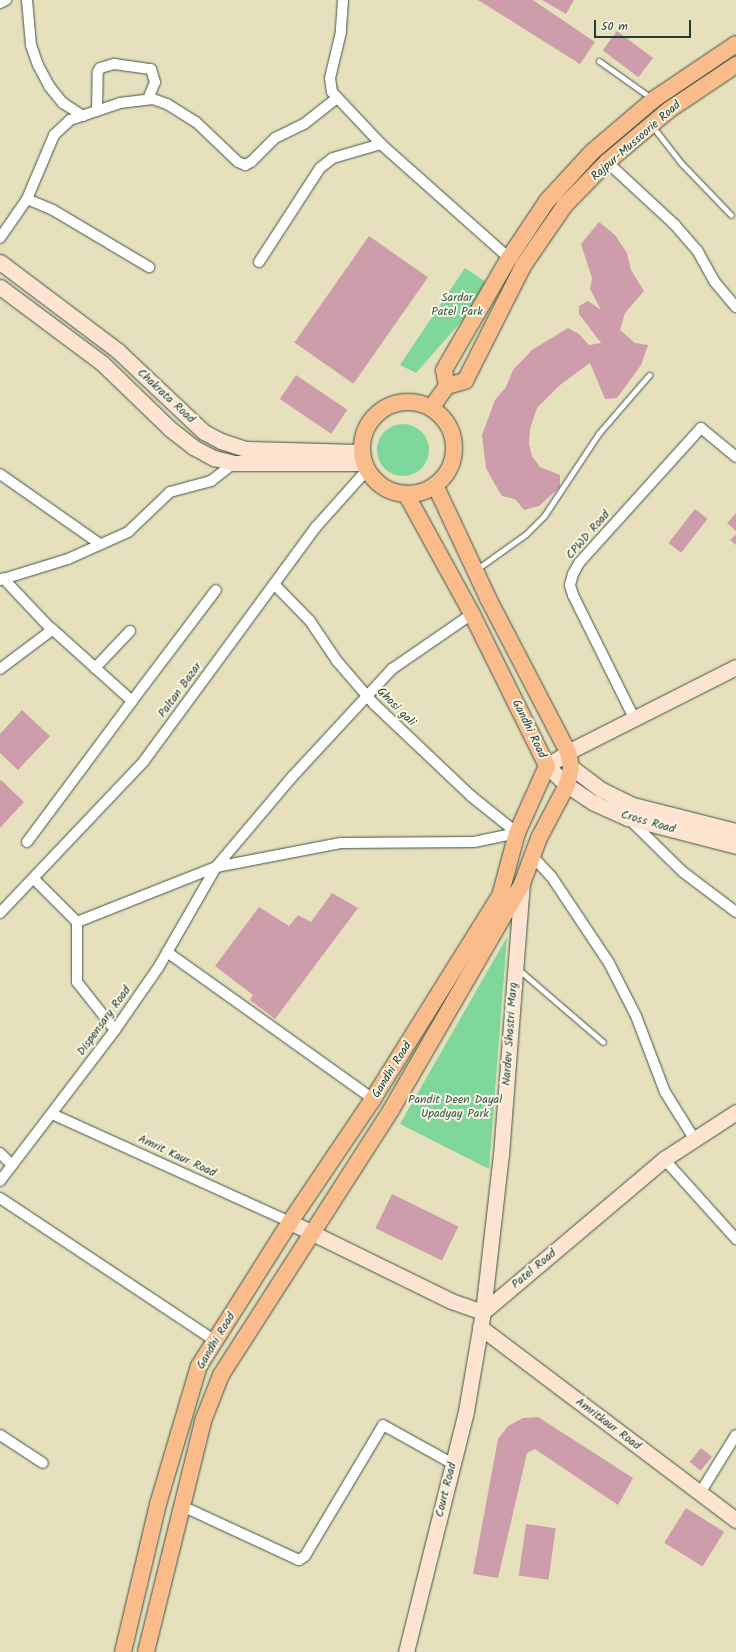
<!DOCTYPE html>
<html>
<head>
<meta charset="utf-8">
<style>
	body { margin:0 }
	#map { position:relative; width:736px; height:1652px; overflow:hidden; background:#e7e0bc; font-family:Kalam,sans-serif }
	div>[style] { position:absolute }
	.green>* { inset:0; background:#7fd79c }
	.round { border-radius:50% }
	.building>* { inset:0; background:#ce9dac; transform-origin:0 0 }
	.roads { filter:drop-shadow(0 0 1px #3d5548) drop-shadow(0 0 1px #3d5548) }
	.lane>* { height:5px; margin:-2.5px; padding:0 2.5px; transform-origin:2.5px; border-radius:2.5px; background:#fff }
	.street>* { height:10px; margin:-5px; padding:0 5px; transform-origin:5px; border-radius:5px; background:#fff }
	.secondary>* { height:15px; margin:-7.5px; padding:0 7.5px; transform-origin:7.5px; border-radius:7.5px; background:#fde4d0 }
	.primary>* { height:16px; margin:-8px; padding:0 8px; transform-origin:8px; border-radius:8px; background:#f9bc8a }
	.primary>.ring { margin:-8px; padding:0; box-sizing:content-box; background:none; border:16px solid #f9bc8a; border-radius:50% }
	span { translate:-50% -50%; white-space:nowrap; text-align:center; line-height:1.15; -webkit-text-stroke:4px #fcf5e5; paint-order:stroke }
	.street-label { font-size:12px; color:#1f3d34 }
	.park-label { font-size:12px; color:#325c49 }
	.scale { position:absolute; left:594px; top:20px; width:97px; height:18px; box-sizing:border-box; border:2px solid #1f3d34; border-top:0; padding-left:5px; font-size:12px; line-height:14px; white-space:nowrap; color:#1f3d34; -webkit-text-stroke:3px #fcf5e5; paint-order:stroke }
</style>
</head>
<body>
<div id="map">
	<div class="green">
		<i style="clip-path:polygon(465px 268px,486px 282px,467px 315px,416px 373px,400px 365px)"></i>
		<i class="round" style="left:377px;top:424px;width:52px;height:52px"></i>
		<i style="clip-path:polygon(507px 937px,489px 1169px,400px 1124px)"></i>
	</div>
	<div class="building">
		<i style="clip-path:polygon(478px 0,533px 0,595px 42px,580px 64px)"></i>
		<i style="clip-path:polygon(542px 0,574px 0,566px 14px)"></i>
		<i style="left:617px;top:31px;width:45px;height:24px;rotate:37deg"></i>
		<i style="clip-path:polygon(599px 222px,615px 235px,627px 253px,631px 270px,644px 291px,625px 313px,620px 330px,635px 343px,648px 345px,641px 365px,617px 398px,605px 399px,590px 363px,560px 385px,537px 408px,530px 429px,529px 444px,532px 456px,540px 467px,560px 475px,560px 487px,539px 506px,524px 510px,515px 499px,502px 496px,493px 481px,486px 468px,482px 435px,495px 400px,506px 387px,513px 370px,532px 350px,568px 328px,579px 334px,589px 345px,601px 343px,579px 314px,579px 306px,588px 301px,601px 310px,590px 289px,592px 278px,581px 244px)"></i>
		<i style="left:369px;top:236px;width:72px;height:130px;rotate:35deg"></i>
		<i style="left:296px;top:375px;width:62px;height:29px;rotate:34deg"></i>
		<i style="left:695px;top:509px;width:16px;height:43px;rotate:38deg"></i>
		<i style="clip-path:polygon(736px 513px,736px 531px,727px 523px)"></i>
		<i style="clip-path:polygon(736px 534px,736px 545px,730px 540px)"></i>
		<i style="clip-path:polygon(22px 710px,50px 736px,18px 770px,0 753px,0 734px)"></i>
		<i style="clip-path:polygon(1px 780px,24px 802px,0 828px,0 781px)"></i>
		<i style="clip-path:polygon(332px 893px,358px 908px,275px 1019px,250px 1000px,253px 995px,215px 966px,259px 907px,289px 926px,298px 915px,311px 922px)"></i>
		<i style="left:392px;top:1194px;width:74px;height:38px;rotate:26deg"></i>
		<i style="clip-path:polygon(538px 1417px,633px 1478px,618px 1505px,535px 1449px,527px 1453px,498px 1578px,473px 1574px,498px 1439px,508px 1426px,523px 1418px)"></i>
		<i style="left:701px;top:1448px;width:14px;height:18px;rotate:39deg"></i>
		<i style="left:686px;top:1508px;width:45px;height:41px;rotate:32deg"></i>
		<i style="left:526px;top:1524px;width:30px;height:52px;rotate:8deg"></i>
	</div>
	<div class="roads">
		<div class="lane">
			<i style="left:599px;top:61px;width:64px;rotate:35.4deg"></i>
			<i style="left:653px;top:127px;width:46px;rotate:52.1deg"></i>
			<i style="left:681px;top:163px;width:72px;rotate:46.1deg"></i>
			<i style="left:477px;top:569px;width:60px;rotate:-35.5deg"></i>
			<i style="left:526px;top:534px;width:25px;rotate:-45deg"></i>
			<i style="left:544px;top:516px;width:100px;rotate:-56.5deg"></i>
			<i style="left:599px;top:433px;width:77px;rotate:-49.2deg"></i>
			<i style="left:518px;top:969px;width:112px;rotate:40.7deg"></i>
		</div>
		<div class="street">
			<i style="left:27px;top:0;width:45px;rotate:84.9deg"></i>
			<i style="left:31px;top:45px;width:21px;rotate:71deg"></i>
			<i style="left:38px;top:65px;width:24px;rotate:62deg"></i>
			<i style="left:49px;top:86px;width:22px;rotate:51deg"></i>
			<i style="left:63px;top:103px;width:24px;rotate:33deg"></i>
			<i style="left:343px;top:0;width:32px;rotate:94deg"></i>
			<i style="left:341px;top:32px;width:47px;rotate:103.4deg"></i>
			<i style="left:330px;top:78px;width:14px;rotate:82deg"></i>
			<i style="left:332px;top:92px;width:71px;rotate:46.7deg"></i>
			<i style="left:381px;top:144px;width:171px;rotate:41.7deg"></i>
			<i style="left:0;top:3px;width:7px;rotate:-27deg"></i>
			<i style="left:97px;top:111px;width:39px;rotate:-89deg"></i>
			<i style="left:98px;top:72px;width:4px;rotate:-63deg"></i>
			<i style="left:100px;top:68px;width:15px;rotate:-16deg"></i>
			<i style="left:114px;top:64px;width:37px;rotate:8deg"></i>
			<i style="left:151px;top:69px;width:14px;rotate:73deg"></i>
			<i style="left:155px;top:82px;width:18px;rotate:112deg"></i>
			<i style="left:607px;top:162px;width:93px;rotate:42.8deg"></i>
			<i style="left:675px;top:225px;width:33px;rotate:49deg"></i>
			<i style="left:697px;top:250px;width:35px;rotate:61deg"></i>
			<i style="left:714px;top:281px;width:34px;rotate:50deg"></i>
			<i style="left:27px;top:199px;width:28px;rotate:23deg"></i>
			<i style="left:53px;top:210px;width:112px;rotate:30.7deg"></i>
			<i style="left:0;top:238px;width:47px;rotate:-55.3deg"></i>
			<i style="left:27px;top:199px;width:69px;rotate:-67.1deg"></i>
			<i style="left:54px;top:135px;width:22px;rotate:-43deg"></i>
			<i style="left:70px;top:120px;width:53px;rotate:-18.8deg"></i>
			<i style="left:120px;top:103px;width:33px;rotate:-7deg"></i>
			<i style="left:153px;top:99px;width:15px;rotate:20deg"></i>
			<i style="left:167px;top:104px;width:34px;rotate:32deg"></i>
			<i style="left:196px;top:122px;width:58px;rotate:43.6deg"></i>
			<i style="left:238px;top:162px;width:8px;rotate:23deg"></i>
			<i style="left:245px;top:165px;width:7px;rotate:-27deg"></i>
			<i style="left:251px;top:162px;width:34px;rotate:-45deg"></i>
			<i style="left:275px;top:138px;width:32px;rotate:-26deg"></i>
			<i style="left:304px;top:124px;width:42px;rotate:-38.2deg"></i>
			<i style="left:259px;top:262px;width:112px;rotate:-57deg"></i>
			<i style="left:320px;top:168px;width:16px;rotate:-38deg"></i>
			<i style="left:333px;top:158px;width:50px;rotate:-16.3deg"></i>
			<i style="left:0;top:474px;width:122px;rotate:35deg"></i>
			<i style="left:0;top:580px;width:71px;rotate:-17.2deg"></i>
			<i style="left:68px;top:559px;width:66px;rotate:-24.2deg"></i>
			<i style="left:128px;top:532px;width:58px;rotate:-43.6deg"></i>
			<i style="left:170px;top:492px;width:42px;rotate:-15deg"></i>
			<i style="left:211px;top:481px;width:29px;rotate:-38deg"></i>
			<i style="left:274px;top:584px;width:52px;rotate:45.8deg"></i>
			<i style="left:310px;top:621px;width:48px;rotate:56deg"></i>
			<i style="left:337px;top:661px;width:57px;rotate:49.3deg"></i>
			<i style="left:374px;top:704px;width:134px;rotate:43.5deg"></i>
			<i style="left:471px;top:796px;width:59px;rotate:38.8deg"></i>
			<i style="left:95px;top:668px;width:51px;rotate:-46.6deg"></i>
			<i style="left:0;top:669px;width:65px;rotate:-36.9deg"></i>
			<i style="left:52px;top:630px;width:71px;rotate:-133.3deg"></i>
			<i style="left:132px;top:701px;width:139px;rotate:-52.9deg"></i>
			<i style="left:634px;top:718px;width:137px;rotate:-116.4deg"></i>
			<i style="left:573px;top:595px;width:10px;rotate:-107deg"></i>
			<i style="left:570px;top:585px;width:11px;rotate:-75deg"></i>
			<i style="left:573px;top:574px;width:13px;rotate:-61deg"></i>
			<i style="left:579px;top:563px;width:182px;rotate:-47.9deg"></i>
			<i style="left:701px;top:428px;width:45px;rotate:39.6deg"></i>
			<i style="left:628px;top:818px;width:77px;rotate:44.5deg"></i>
			<i style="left:683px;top:872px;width:66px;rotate:37deg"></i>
			<i style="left:27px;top:842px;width:176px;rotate:-53.3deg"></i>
			<i style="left:132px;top:701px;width:109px;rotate:-138deg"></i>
			<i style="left:533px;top:857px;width:26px;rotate:47deg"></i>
			<i style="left:551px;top:876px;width:105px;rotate:56.3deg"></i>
			<i style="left:609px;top:963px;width:59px;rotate:63deg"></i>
			<i style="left:636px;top:1016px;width:81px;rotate:69.1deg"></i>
			<i style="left:665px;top:1092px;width:57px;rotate:58deg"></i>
			<i style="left:34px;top:879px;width:61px;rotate:45deg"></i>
			<i style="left:77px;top:922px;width:149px;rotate:-21.6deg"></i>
			<i style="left:216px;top:867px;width:127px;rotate:-10.9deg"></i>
			<i style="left:341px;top:843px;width:133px;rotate:-0.4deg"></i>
			<i style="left:474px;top:842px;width:44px;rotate:-11.8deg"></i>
			<i style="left:0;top:913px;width:209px;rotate:-46.5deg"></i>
			<i style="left:144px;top:761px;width:290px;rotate:-53.7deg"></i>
			<i style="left:316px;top:527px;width:76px;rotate:-48.2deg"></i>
			<i style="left:77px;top:922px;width:60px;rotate:90deg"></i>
			<i style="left:77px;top:982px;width:61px;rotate:51.6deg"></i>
			<i style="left:167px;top:952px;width:253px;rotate:35.5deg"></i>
			<i style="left:52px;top:1114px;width:261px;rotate:24.4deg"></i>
			<i style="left:0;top:1153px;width:17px;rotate:45deg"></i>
			<i style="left:664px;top:1159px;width:108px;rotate:48deg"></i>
			<i style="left:0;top:1181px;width:190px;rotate:-52.7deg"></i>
			<i style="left:115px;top:1030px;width:75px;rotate:-55.3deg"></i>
			<i style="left:158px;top:968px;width:116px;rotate:-60.1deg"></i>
			<i style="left:216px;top:867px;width:119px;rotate:-49.8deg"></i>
			<i style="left:293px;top:776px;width:146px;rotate:-47.2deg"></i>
			<i style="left:392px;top:669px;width:97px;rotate:-34.5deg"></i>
			<i style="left:0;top:1198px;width:258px;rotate:33.6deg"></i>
			<i style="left:0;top:1435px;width:51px;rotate:33.1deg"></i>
			<i style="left:700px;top:1493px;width:68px;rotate:-58.2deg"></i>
			<i style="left:182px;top:1506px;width:129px;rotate:24.8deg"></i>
			<i style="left:299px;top:1560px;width:7px;rotate:-34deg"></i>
			<i style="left:305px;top:1556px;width:152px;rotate:-59.2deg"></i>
			<i style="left:383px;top:1425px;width:80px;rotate:29.1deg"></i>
		</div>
		<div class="secondary">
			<i style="left:0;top:262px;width:148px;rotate:37deg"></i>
			<i style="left:118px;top:351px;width:118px;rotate:43.3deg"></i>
			<i style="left:204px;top:432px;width:19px;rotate:28deg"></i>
			<i style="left:221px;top:441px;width:26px;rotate:18deg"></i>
			<i style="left:246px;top:449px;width:115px;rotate:1.5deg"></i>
			<i style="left:0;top:287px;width:127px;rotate:36.7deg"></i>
			<i style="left:102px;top:363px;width:93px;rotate:44.1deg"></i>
			<i style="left:169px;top:428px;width:31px;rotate:38deg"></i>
			<i style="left:193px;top:447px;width:24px;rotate:28deg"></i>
			<i style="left:214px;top:458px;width:21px;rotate:14deg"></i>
			<i style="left:234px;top:463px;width:130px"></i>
			<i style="left:736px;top:667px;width:188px;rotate:153.2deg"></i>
			<i style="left:568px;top:752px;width:25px;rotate:146deg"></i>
			<i style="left:547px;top:766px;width:28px;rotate:44deg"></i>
			<i style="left:567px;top:785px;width:32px;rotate:34deg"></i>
			<i style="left:594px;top:803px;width:37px;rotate:24deg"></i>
			<i style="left:628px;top:818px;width:112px;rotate:14.5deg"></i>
			<i style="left:571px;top:767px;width:39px;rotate:37deg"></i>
			<i style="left:602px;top:790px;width:34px;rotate:26deg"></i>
			<i style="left:633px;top:805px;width:106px;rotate:14.2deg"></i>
			<i style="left:290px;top:1222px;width:179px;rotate:26.1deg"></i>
			<i style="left:451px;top:1301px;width:34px;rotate:19deg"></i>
			<i style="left:483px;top:1312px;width:237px;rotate:-40.2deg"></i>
			<i style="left:664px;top:1159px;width:86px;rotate:-33.1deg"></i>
			<i style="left:480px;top:1327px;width:321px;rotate:37deg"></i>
			<i style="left:406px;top:1652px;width:248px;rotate:-76deg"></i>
			<i style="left:466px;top:1411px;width:100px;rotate:-80.3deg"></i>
			<i style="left:483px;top:1312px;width:158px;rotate:-83.5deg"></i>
			<i style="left:501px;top:1155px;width:272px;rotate:-85.6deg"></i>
		</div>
		<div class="primary">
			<i style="left:447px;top:386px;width:16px;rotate:-101deg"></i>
			<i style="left:444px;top:370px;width:129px;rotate:-59.9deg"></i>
			<i style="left:509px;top:258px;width:69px;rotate:-56.3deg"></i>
			<i style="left:547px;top:201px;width:67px;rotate:-47.4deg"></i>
			<i style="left:592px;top:152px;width:80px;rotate:-40.4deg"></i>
			<i style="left:653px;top:100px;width:100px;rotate:-34deg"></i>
			<i class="ring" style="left:362px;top:402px;width:76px;height:76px"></i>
			<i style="left:431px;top:408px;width:27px;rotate:-54deg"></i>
			<i style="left:447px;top:386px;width:19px;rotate:-16deg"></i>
			<i style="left:465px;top:381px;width:129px;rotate:-63.2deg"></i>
			<i style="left:523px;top:266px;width:74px;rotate:-55.5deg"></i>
			<i style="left:565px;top:205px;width:60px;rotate:-45.7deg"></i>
			<i style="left:607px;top:162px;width:81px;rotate:-40deg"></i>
			<i style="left:669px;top:110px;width:81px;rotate:-33.9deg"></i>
			<i style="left:123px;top:1652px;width:152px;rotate:-76.7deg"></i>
			<i style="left:158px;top:1504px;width:144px;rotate:-73.5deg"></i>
			<i style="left:199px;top:1366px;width:170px;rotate:-57.7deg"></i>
			<i style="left:290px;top:1222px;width:148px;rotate:-56deg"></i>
			<i style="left:373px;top:1099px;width:239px;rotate:-58deg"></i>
			<i style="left:500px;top:896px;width:65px;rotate:-74.9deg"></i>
			<i style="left:517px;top:833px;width:73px;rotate:-65.9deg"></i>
			<i style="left:547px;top:766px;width:169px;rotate:-116.3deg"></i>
			<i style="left:472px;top:614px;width:137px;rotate:-118.8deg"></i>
			<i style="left:146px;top:1652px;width:238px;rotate:-76.1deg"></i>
			<i style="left:203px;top:1421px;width:49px;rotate:-68.6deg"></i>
			<i style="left:221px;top:1375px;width:315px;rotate:-57.3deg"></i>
			<i style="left:391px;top:1110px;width:261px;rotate:-59.9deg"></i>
			<i style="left:522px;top:884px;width:49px;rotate:-69.7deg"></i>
			<i style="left:539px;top:838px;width:60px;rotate:-62.2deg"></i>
			<i style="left:567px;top:785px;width:18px;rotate:-77deg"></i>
			<i style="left:571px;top:767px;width:15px;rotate:-101deg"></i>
			<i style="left:568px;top:752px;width:174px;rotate:-117.5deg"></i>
			<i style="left:488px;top:598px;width:125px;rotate:-115.1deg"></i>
		</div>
	</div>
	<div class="street-label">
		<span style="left:636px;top:141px;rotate:-41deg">Rajpur-Mussoorie Road</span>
		<span style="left:166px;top:396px;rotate:43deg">Chakrata Road</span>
		<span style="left:588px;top:535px;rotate:-49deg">CPWD Road</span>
		<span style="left:180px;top:690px;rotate:-54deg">Paltan Bazar</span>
		<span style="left:396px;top:707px;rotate:45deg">Ghosi gali</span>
		<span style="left:529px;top:729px;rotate:64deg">Gandhi Road</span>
		<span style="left:648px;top:822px;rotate:16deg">Cross Road</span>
		<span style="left:104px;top:1021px;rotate:-54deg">Dispensary Road</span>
		<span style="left:510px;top:1034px;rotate:-86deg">Nardev Shastri Marg</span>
		<span style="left:392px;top:1070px;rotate:-58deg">Gandhi Road</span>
		<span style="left:177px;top:1156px;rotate:25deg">Amrit Kaur Road</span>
		<span style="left:534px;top:1269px;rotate:-40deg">Patel Road</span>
		<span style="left:216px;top:1341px;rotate:-59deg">Gandhi Road</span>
		<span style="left:608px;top:1424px;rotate:37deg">Amritkaur Road</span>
		<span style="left:446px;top:1490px;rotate:-76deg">Court Road</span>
	</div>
	<div class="park-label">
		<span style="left:457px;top:305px">Sardar<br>Patel Park</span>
		<span style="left:455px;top:1107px">Pandit Deen Dayal<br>Upadyay Park</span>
	</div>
	<div class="scale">50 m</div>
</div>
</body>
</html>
